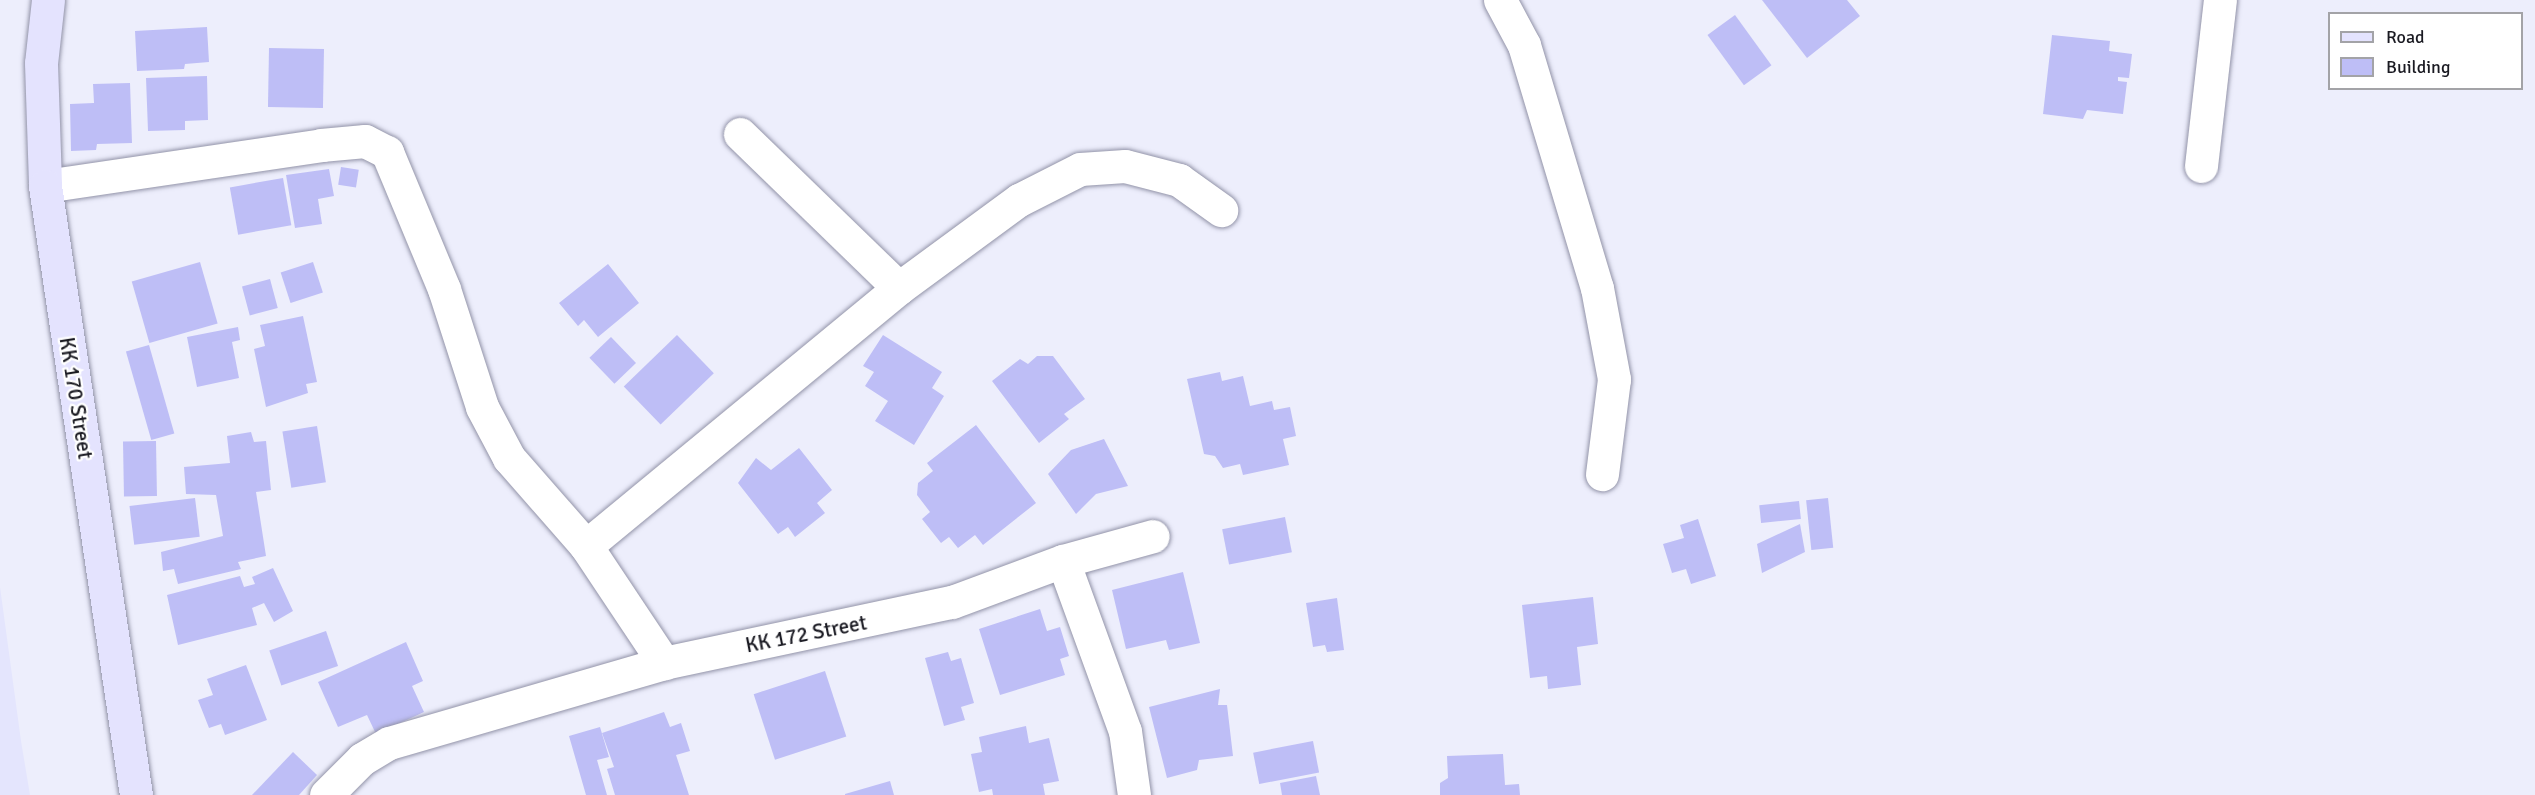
<!DOCTYPE html>
<html>
<head>
<meta charset="utf-8">
<style>
	body { margin:0 }
	#map { position:relative; width:2535px; height:795px; overflow:hidden; background:#edeefc; font-family:Signika,sans-serif }
	div>[style] { position:absolute }
	.built>* { inset:0; background:#e4e5fd }
	.building>* { inset:0; background:#bebef6; transform-origin:0 0 }
	.roads { filter:drop-shadow(0 0 2px #9293a8) drop-shadow(0 0 2px #9293a8) }
	.minor>* { height:33px; margin:-16.5px; padding:0 16.5px; transform-origin:16.5px; border-radius:16.5px; background:#fff }
	.secondary>* { height:33px; margin:-16.5px; padding:0 16.5px; transform-origin:16.5px; border-radius:16.5px; background:#e4e3fe }
	span { translate:-50% -50%; white-space:nowrap; text-align:center; line-height:1.15; -webkit-text-stroke:4.5px #fff; paint-order:stroke }
	.street-label { font-size:21px; color:#1a1a22 }
	.legend { position:absolute; left:2328px; top:12px; width:195px; height:78px; box-sizing:border-box; background:#fff; border:2px solid #a3a3a7; margin:0; padding:8px 10px; list-style:none; font-size:18px; color:#1a1a22 }
	.legend li { display:flex; align-items:center; gap:12px; height:30px }
	.legend b { width:30px; border:2px solid #a3a3a7 }
</style>
</head>
<body>
<div id="map">
	<div class="built">
		<i style="clip-path:polygon(0 587px,21px 741px,30px 795px,0 795px)"></i>
	</div>
	<div class="building">
		<i style="clip-path:polygon(1762px 0,1847px 0,1860px 16px,1807px 58px)"></i>
		<i style="left:1735px;top:15px;width:62px;height:34px;rotate:54deg"></i>
		<i style="clip-path:polygon(207px 27px,209px 62px,185px 64px,184px 69px,137px 71px,135px 31px)"></i>
		<i style="clip-path:polygon(2052px 35px,2110px 41px,2109px 51px,2132px 54px,2129px 78px,2118px 77px,2118px 81px,2127px 82px,2123px 114px,2087px 110px,2083px 119px,2043px 114px)"></i>
		<i style="left:269px;top:48px;width:55px;height:59px;rotate:1deg"></i>
		<i style="clip-path:polygon(207px 76px,208px 120px,185px 121px,185px 130px,148px 131px,146px 78px)"></i>
		<i style="clip-path:polygon(130px 83px,132px 143px,97px 144px,96px 150px,71px 151px,70px 104px,94px 103px,93px 84px)"></i>
		<i style="left:341px;top:167px;width:18px;height:18px;rotate:9deg"></i>
		<i style="clip-path:polygon(329px 169px,334px 196px,318px 199px,322px 224px,295px 228px,286px 175px)"></i>
		<i style="left:283px;top:178px;width:48px;height:54px;rotate:80deg"></i>
		<i style="left:200px;top:262px;width:64px;height:71px;rotate:74deg"></i>
		<i style="left:313px;top:262px;width:32px;height:34px;rotate:72deg"></i>
		<i style="clip-path:polygon(608px 264px,639px 303px,598px 337px,584px 320px,578px 326px,559px 303px)"></i>
		<i style="left:270px;top:279px;width:30px;height:29px;rotate:75deg"></i>
		<i style="clip-path:polygon(303px 316px,317px 382px,306px 384px,308px 393px,266px 407px,254px 349px,265px 346px,260px 325px)"></i>
		<i style="clip-path:polygon(238px 327px,240px 340px,232px 342px,239px 378px,197px 387px,187px 337px)"></i>
		<i style="left:677px;top:335px;width:53px;height:74px;rotate:46deg"></i>
		<i style="clip-path:polygon(883px 335px,942px 372px,932px 388px,944px 396px,914px 445px,875px 421px,888px 401px,865px 386px,874px 372px,863px 366px)"></i>
		<i style="left:611px;top:337px;width:36px;height:30px;rotate:46deg"></i>
		<i style="left:149px;top:345px;width:92px;height:24px;rotate:74deg"></i>
		<i style="clip-path:polygon(1037px 356px,1053px 356px,1085px 399px,1064px 414px,1069px 419px,1039px 443px,992px 381px,1020px 359px,1028px 364px)"></i>
		<i style="clip-path:polygon(1220px 372px,1222px 381px,1243px 376px,1250px 406px,1272px 401px,1274px 410px,1290px 407px,1296px 436px,1283px 439px,1289px 465px,1243px 475px,1240px 464px,1223px 468px,1215px 456px,1204px 454px,1187px 379px)"></i>
		<i style="clip-path:polygon(976px 425px,1036px 503px,983px 545px,975px 535px,958px 548px,949px 537px,941px 543px,922px 519px,930px 512px,917px 495px,918px 483px,933px 471px,927px 463px)"></i>
		<i style="left:317px;top:426px;width:57px;height:35px;rotate:81deg"></i>
		<i style="clip-path:polygon(251px 432px,254px 442px,266px 441px,271px 490px,256px 492px,266px 556px,238px 562px,241px 569px,178px 584px,174px 569px,163px 571px,161px 552px,223px 536px,216px 495px,186px 494px,184px 467px,230px 463px,227px 436px)"></i>
		<i style="clip-path:polygon(1104px 439px,1128px 486px,1096px 494px,1076px 514px,1048px 474px,1071px 450px)"></i>
		<i style="left:156px;top:441px;width:55px;height:33px;rotate:89deg"></i>
		<i style="clip-path:polygon(799px 448px,832px 490px,817px 503px,825px 513px,795px 537px,788px 527px,778px 534px,738px 483px,756px 458px,771px 470px)"></i>
		<i style="left:195px;top:498px;width:39px;height:66px;rotate:83deg"></i>
		<i style="left:1828px;top:498px;width:50px;height:22px;rotate:84deg"></i>
		<i style="left:1799px;top:501px;width:18px;height:40px;rotate:84deg"></i>
		<i style="left:1285px;top:517px;width:36px;height:64px;rotate:79deg"></i>
		<i style="clip-path:polygon(1698px 519px,1716px 576px,1691px 584px,1686px 569px,1672px 573px,1663px 544px,1684px 538px,1680px 525px)"></i>
		<i style="clip-path:polygon(1800px 524px,1805px 552px,1762px 573px,1757px 544px)"></i>
		<i style="clip-path:polygon(273px 568px,293px 611px,274px 622px,264px 603px,252px 608px,257px 625px,178px 645px,167px 595px,240px 576px,244px 587px,255px 584px,252px 577px)"></i>
		<i style="clip-path:polygon(1183px 572px,1200px 643px,1169px 650px,1166px 640px,1126px 649px,1112px 590px)"></i>
		<i style="clip-path:polygon(1593px 597px,1598px 644px,1577px 647px,1581px 685px,1548px 689px,1547px 676px,1530px 678px,1522px 605px)"></i>
		<i style="clip-path:polygon(1337px 598px,1344px 650px,1327px 652px,1325px 645px,1313px 647px,1306px 603px)"></i>
		<i style="clip-path:polygon(1040px 609px,1047px 631px,1060px 627px,1069px 656px,1060px 659px,1065px 675px,1000px 695px,979px 629px)"></i>
		<i style="left:326px;top:631px;width:37px;height:60px;rotate:71deg"></i>
		<i style="clip-path:polygon(406px 642px,423px 681px,412px 686px,424px 712px,376px 734px,367px 715px,338px 727px,318px 682px)"></i>
		<i style="clip-path:polygon(948px 652px,951px 661px,961px 658px,974px 703px,961px 707px,965px 720px,944px 726px,925px 658px)"></i>
		<i style="clip-path:polygon(246px 665px,267px 720px,225px 735px,221px 724px,209px 728px,198px 700px,213px 695px,207px 679px)"></i>
		<i style="left:825px;top:671px;width:69px;height:75px;rotate:72deg"></i>
		<i style="clip-path:polygon(1220px 689px,1218px 705px,1227px 705px,1233px 756px,1199px 760px,1197px 770px,1167px 778px,1149px 707px)"></i>
		<i style="clip-path:polygon(664px 712px,670px 727px,681px 723px,690px 751px,676px 755px,689px 795px,615px 795px,607px 769px,614px 767px,602px 733px)"></i>
		<i style="clip-path:polygon(1026px 726px,1029px 743px,1049px 738px,1059px 781px,1043px 784px,1045px 795px,993px 795px,992px 789px,979px 792px,971px 754px,982px 752px,979px 737px)"></i>
		<i style="clip-path:polygon(600px 727px,609px 757px,597px 760px,607px 795px,586px 795px,569px 736px)"></i>
		<i style="left:1313px;top:741px;width:32px;height:61px;rotate:79deg"></i>
		<i style="clip-path:polygon(293px 752px,317px 775px,299px 795px,252px 795px)"></i>
		<i style="clip-path:polygon(1503px 754px,1505px 785px,1519px 784px,1520px 795px,1440px 795px,1440px 783px,1448px 778px,1447px 756px)"></i>
		<i style="clip-path:polygon(1316px 776px,1320px 795px,1282px 795px,1280px 783px)"></i>
		<i style="clip-path:polygon(890px 781px,894px 795px,845px 795px,845px 794px)"></i>
	</div>
	<div class="roads">
		<div class="minor">
			<i style="left:1500px;top:0;width:51px;rotate:61.9deg"></i>
			<i style="left:1524px;top:45px;width:254px;rotate:73.3deg"></i>
			<i style="left:1597px;top:288px;width:93px;rotate:79.4deg"></i>
			<i style="left:1614px;top:379px;width:96px;rotate:97.2deg"></i>
			<i style="left:740px;top:134px;width:221px;rotate:44.1deg"></i>
			<i style="left:2201px;top:166px;width:167px;rotate:-83.5deg"></i>
			<i style="left:45px;top:186px;width:279px;rotate:-8.4deg"></i>
			<i style="left:321px;top:145px;width:44px;rotate:-5.2deg"></i>
			<i style="left:365px;top:141px;width:25px;rotate:27deg"></i>
			<i style="left:387px;top:152px;width:148px;rotate:67.4deg"></i>
			<i style="left:444px;top:289px;width:124px;rotate:72.1deg"></i>
			<i style="left:482px;top:407px;width:58px;rotate:62.1deg"></i>
			<i style="left:509px;top:458px;width:117px;rotate:48.8deg"></i>
			<i style="left:586px;top:546px;width:141px;rotate:56.3deg"></i>
			<i style="left:586px;top:546px;width:406px;rotate:-39.5deg"></i>
			<i style="left:899px;top:288px;width:149px;rotate:-36.3deg"></i>
			<i style="left:1019px;top:200px;width:68px;rotate:-26.9deg"></i>
			<i style="left:1080px;top:169px;width:45px;rotate:-3.8deg"></i>
			<i style="left:1125px;top:166px;width:56px;rotate:14.5deg"></i>
			<i style="left:1179px;top:180px;width:52px;rotate:35.5deg"></i>
			<i style="left:1063px;top:561px;width:93px;rotate:-15.5deg"></i>
			<i style="left:326px;top:795px;width:51px;rotate:-45deg"></i>
			<i style="left:362px;top:759px;width:31px;rotate:-31deg"></i>
			<i style="left:389px;top:743px;width:286px;rotate:-16.2deg"></i>
			<i style="left:664px;top:663px;width:294px;rotate:-12deg"></i>
			<i style="left:952px;top:602px;width:118px;rotate:-20.3deg"></i>
			<i style="left:1063px;top:561px;width:181px;rotate:70deg"></i>
			<i style="left:1125px;top:731px;width:65px;rotate:82deg"></i>
		</div>
		<div class="secondary">
			<i style="left:48px;top:0;width:63px;rotate:96.3deg"></i>
			<i style="left:41px;top:63px;width:123px;rotate:88.1deg"></i>
			<i style="left:45px;top:186px;width:616px;rotate:81.5deg"></i>
		</div>
	</div>
	<div class="street-label">
		<span style="left:76px;top:398px;rotate:81deg">KK 170 Street</span>
		<span style="left:806px;top:634px;rotate:-11deg">KK 172 Street</span>
	</div>
	<ul class="legend">
	<li><b style="height:8px;background:#e4e3fe"></b>Road</li>
	<li><b style="height:16px;background:#bebef6"></b>Building</li>
	</ul>
</div>
</body>
</html>
